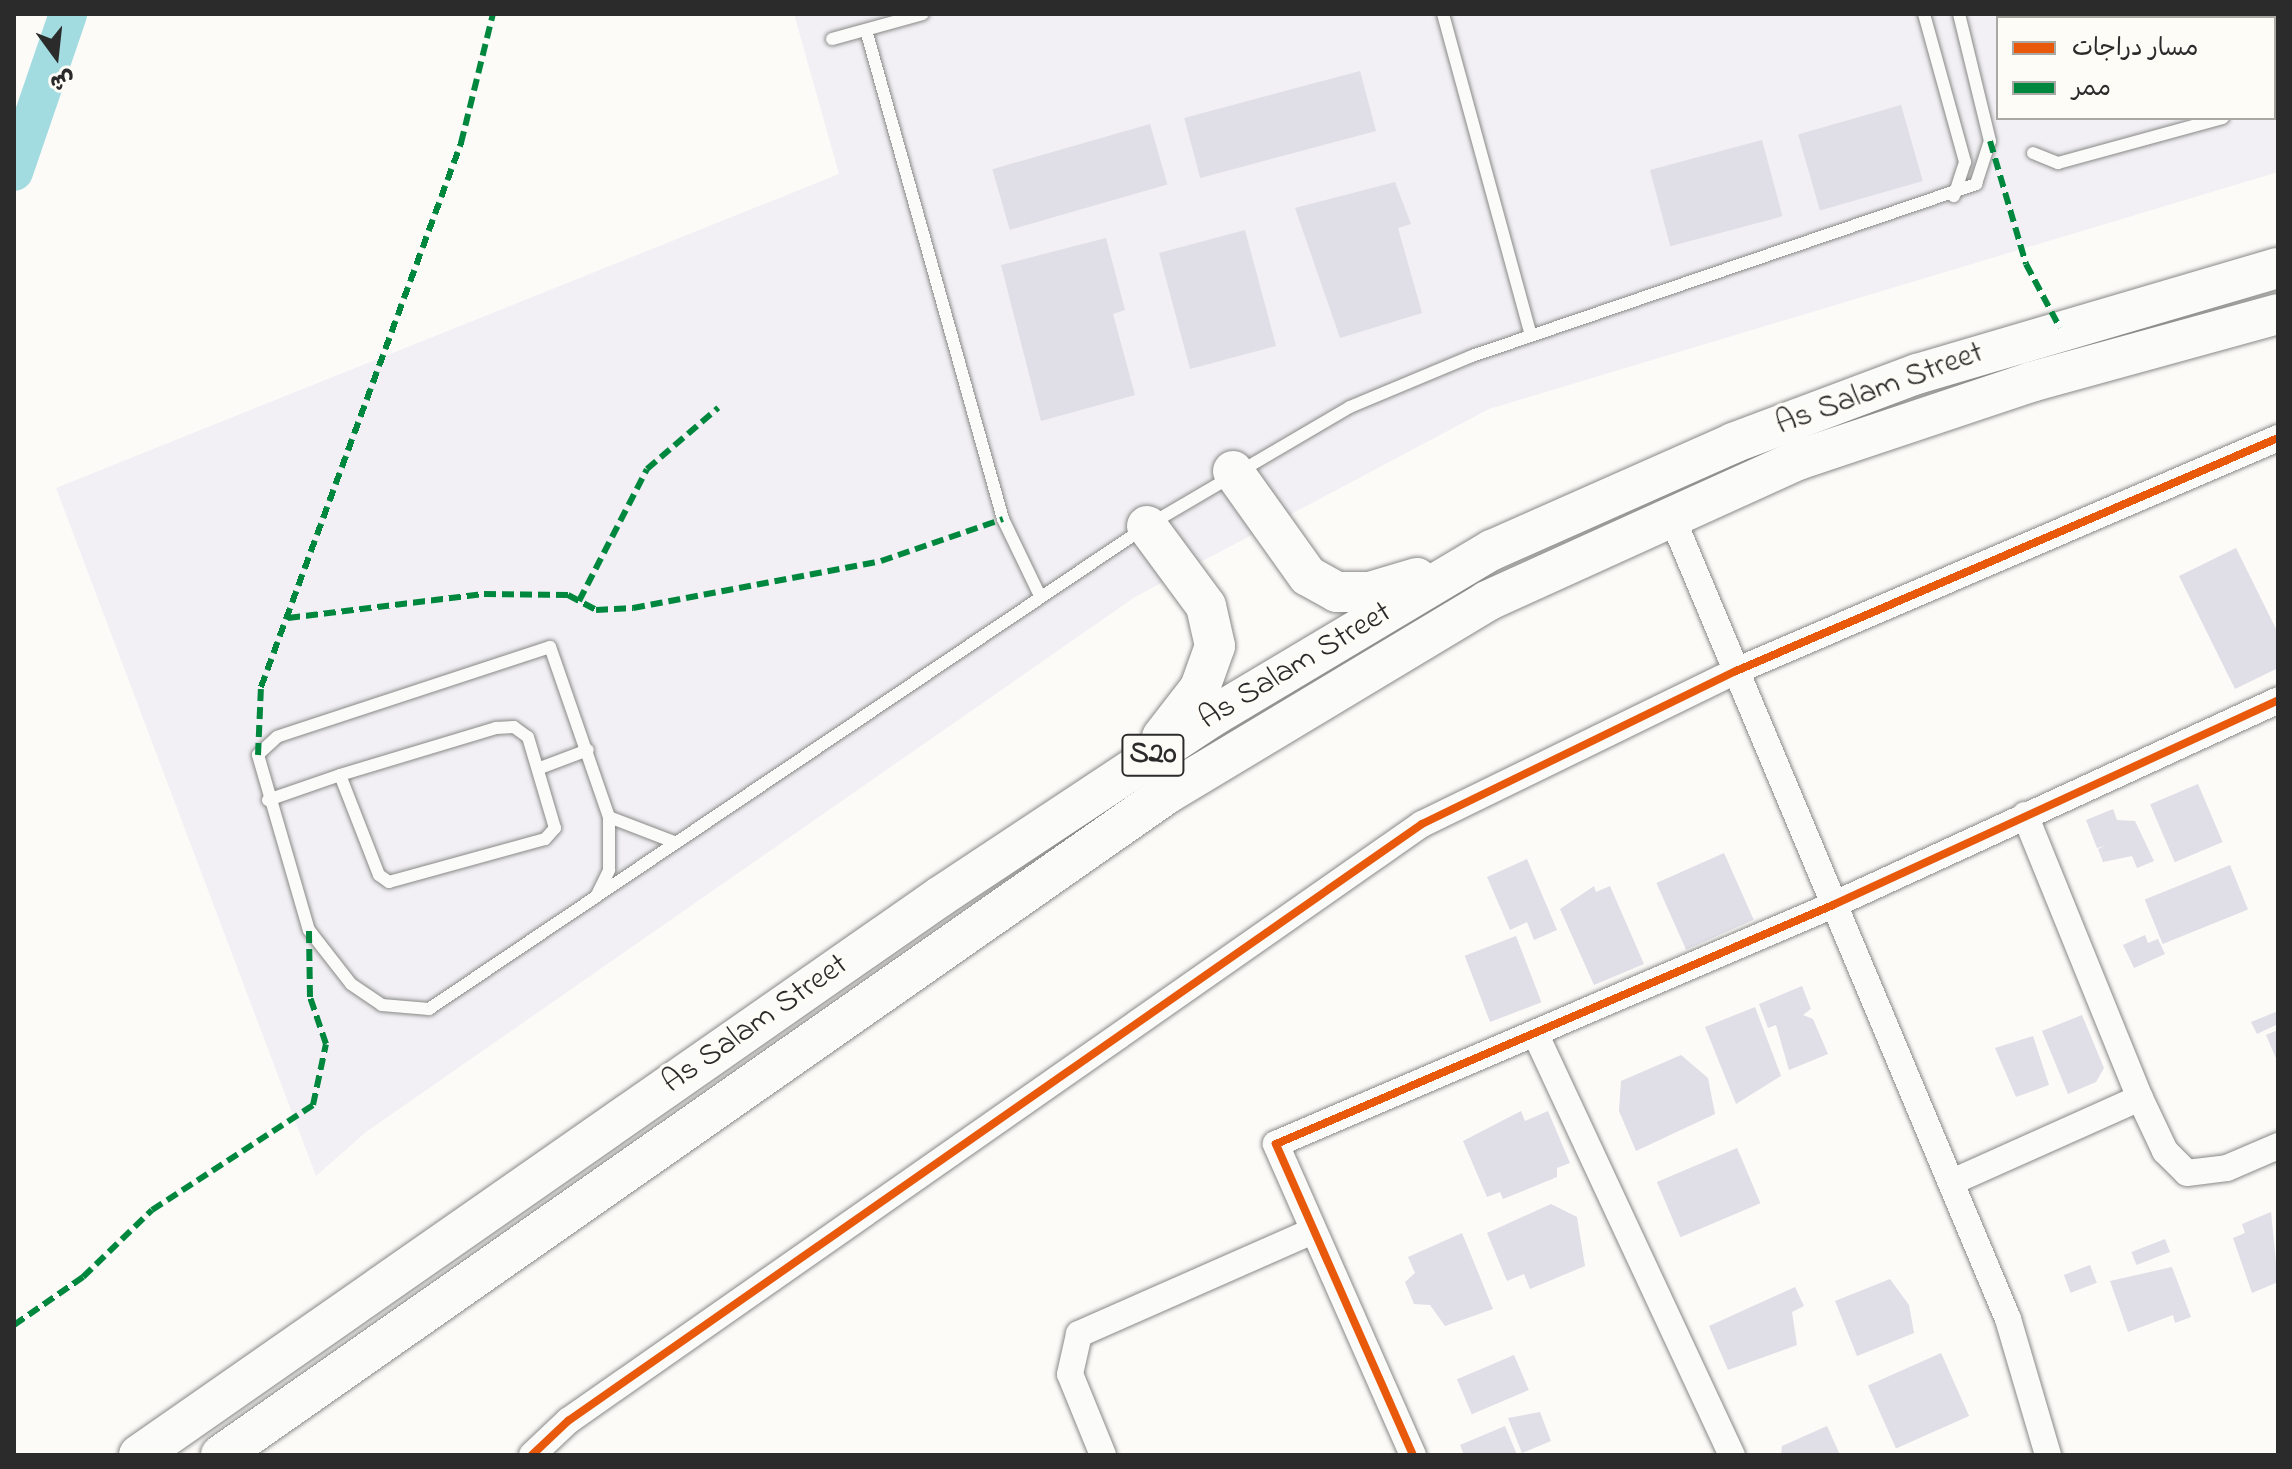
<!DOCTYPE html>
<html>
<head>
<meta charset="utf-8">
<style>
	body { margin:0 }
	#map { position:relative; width:2292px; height:1469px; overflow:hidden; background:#fcfbf8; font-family:"Indie Flower","Playpen Sans Arabic",sans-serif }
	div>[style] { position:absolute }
	.built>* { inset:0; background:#f2f0f5 }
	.river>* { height:38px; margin:-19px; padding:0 19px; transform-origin:19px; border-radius:19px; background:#a2dbe0 }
	.building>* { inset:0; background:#e0dee7; transform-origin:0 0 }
	.roads { filter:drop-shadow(0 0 2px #898987) drop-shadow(0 0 2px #898987) }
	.service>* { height:12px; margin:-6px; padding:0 6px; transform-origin:6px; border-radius:6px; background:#fbfbf9 }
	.minor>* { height:26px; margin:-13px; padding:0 13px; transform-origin:13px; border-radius:13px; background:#fbfbf9 }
	.primary>* { height:40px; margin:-20px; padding:0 20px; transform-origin:20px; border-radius:20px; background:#fbfbf9 }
	.quiet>* { height:6px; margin-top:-3px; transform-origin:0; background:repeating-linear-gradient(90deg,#00873e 0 12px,transparent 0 18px) }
	.cycleway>* { height:8px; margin:-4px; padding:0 4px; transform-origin:4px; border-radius:4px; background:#e8590c }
	span { translate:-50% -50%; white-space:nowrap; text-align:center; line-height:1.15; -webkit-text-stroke:7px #fdfcf7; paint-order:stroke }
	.shield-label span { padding:2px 6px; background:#fdfcf7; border:2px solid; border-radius:6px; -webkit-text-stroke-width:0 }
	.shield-label { font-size:30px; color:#2b2b2b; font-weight:700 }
	.street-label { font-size:32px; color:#2b2b2b }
	.frame { position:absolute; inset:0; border:16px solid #2b2b2b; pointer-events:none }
	.legend { position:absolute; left:1996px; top:16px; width:280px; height:104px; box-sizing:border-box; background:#fdfcf7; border:2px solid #a9a8a5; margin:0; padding:10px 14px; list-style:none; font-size:24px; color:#2b2b2b }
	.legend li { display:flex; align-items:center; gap:16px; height:40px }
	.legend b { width:40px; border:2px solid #a9a8a5 }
	.north { position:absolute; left:16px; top:16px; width:80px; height:80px; -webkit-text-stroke:6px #fdfcf7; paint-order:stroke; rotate:165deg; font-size:22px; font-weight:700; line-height:32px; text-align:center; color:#2b2b2b }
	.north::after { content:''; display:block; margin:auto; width:28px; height:36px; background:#2b2b2b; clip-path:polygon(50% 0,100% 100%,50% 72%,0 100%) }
</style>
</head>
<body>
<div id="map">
	<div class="built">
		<i style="clip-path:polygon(evenodd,794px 14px,2278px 14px,2278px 172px,1489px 409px,1135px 597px,366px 1132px,316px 1176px,56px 488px,839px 174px,794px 14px,1998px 18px,2274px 18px,2274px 118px,1998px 118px,1998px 18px)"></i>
	</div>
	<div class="river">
		<i style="left:14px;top:172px;width:167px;rotate:-71.1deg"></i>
	</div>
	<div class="building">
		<i style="left:1360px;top:71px;width:62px;height:182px;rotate:75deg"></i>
		<i style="left:1901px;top:105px;width:79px;height:107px;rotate:74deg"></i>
		<i style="left:1150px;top:124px;width:63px;height:164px;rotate:74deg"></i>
		<i style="left:1762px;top:140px;width:79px;height:116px;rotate:75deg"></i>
		<i style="clip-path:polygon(1395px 182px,1411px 224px,1398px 228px,1422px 313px,1340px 338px,1295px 208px)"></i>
		<i style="left:1245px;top:230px;width:120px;height:89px;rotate:75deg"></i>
		<i style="clip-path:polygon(1106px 238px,1125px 310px,1113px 314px,1135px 395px,1041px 421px,1001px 265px)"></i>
		<i style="clip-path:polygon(2236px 548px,2278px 633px,2278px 668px,2235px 689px,2179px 576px)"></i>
		<i style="left:2198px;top:784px;width:63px;height:52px;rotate:67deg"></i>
		<i style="clip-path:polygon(2113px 809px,2117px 820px,2135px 821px,2154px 861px,2137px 868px,2132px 856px,2103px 862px,2098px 849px,2105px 846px,2097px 848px,2086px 820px)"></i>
		<i style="left:1724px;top:853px;width:73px;height:74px;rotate:66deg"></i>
		<i style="clip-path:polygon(1527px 859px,1557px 930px,1534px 940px,1527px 922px,1510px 930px,1487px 877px)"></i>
		<i style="left:2230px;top:865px;width:48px;height:92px;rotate:68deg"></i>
		<i style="clip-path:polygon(1594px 886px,1596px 892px,1610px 886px,1644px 964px,1594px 985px,1560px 909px)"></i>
		<i style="clip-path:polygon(2145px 935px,2148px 943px,2158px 939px,2165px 954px,2134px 968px,2123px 945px)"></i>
		<i style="left:1516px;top:936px;width:71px;height:55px;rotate:69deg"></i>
		<i style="clip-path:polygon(1802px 986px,1811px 1009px,1803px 1015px,1813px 1019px,1828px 1054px,1789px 1070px,1776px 1025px,1768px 1028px,1759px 1004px)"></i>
		<i style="clip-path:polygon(1755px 1007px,1781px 1076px,1736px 1104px,1705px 1027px)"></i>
		<i style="clip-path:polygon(2278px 1011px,2278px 1024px,2257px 1034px,2251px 1022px)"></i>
		<i style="clip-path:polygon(2082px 1015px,2104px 1068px,2096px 1082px,2068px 1094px,2042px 1031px)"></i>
		<i style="clip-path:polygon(2278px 1030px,2278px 1063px,2266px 1035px)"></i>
		<i style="clip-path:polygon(2033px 1036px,2049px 1085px,2016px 1097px,1995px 1048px)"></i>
		<i style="clip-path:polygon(1681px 1055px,1708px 1078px,1715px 1114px,1636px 1151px,1619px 1111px,1621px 1081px)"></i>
		<i style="clip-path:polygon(1521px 1111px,1525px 1121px,1548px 1111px,1570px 1163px,1557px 1168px,1557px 1177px,1503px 1199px,1500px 1192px,1487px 1197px,1463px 1141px)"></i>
		<i style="left:1737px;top:1148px;width:60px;height:87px;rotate:67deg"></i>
		<i style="clip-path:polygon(1551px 1204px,1577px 1217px,1585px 1266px,1530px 1289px,1524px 1274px,1507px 1281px,1487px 1233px)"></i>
		<i style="clip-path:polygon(2271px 1212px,2278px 1282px,2252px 1293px,2233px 1238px,2245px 1233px,2242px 1224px)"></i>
		<i style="clip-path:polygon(1462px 1233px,1493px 1309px,1445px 1326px,1430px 1305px,1414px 1304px,1405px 1282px,1415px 1273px,1408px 1257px)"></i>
		<i style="left:2165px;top:1239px;width:14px;height:36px;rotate:69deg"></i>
		<i style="left:2090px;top:1265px;width:19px;height:28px;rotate:69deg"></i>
		<i style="clip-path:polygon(2172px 1267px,2191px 1317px,2175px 1323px,2173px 1315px,2128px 1332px,2110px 1281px)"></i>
		<i style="clip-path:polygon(1890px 1279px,1909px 1305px,1914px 1333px,1857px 1356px,1835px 1301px)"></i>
		<i style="clip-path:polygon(1795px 1287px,1804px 1306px,1792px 1312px,1797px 1345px,1728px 1370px,1709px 1326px)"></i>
		<i style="left:1941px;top:1353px;width:69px;height:80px;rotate:66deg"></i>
		<i style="left:1514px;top:1355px;width:38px;height:62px;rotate:67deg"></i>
		<i style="clip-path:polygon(1540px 1412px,1551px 1441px,1522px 1453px,1508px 1418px)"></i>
		<i style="clip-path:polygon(1505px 1426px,1517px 1455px,1464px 1455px,1460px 1445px)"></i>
		<i style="clip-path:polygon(1827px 1426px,1840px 1455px,1781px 1455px,1782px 1446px)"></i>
	</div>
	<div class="roads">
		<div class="service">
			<i style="left:1443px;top:14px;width:333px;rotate:74.7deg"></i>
			<i style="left:1924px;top:14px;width:154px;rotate:74.5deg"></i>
			<i style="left:1965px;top:162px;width:36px;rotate:108deg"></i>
			<i style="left:866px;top:30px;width:508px;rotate:74.35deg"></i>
			<i style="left:1003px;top:519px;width:85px;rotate:64.3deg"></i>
			<i style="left:832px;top:39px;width:94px;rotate:-15.4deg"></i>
			<i style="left:2274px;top:104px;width:4px;rotate:-14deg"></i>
			<i style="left:2033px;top:153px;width:27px;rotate:22deg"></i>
			<i style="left:2058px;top:163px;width:171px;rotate:-15.3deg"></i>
			<i style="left:540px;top:768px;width:51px;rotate:-20.6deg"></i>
			<i style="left:268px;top:800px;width:76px;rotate:-19.1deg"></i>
			<i style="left:340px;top:775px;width:163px;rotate:-16.8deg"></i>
			<i style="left:496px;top:728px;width:18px;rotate:-3deg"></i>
			<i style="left:514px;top:727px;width:17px;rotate:36deg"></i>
			<i style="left:528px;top:737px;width:95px;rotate:73.5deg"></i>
			<i style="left:555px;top:828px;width:15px;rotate:132deg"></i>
			<i style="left:545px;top:839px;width:162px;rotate:164.6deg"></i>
			<i style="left:389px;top:882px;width:12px;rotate:-145deg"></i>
			<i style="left:379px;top:875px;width:107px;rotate:-111.3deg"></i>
			<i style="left:609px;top:817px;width:70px;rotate:21deg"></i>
			<i style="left:597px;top:895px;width:28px;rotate:-64deg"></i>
			<i style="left:609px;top:870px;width:53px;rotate:-90deg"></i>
			<i style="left:609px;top:817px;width:180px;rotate:-109.1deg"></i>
			<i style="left:550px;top:647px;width:287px;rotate:161.8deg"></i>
			<i style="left:277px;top:737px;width:26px;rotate:137deg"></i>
			<i style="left:258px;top:755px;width:182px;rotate:73.8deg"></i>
			<i style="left:309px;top:930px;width:68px;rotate:52.1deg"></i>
			<i style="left:351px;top:984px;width:37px;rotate:34deg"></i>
			<i style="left:382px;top:1005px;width:47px;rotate:4.9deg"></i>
			<i style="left:429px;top:1009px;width:865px;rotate:-33.93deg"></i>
			<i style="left:1147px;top:526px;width:235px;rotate:-30.4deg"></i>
			<i style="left:1350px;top:407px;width:132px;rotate:-22.7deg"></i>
			<i style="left:1472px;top:356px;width:533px;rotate:-18.84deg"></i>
			<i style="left:1976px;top:184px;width:45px;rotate:-72deg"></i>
			<i style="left:1990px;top:141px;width:131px;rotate:-103.7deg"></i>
		</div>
		<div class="minor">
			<i style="left:1671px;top:515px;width:872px;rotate:67.26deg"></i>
			<i style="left:2008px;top:1319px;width:142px;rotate:73.6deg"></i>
			<i style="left:2025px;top:815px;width:305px;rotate:67.9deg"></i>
			<i style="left:1535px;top:1033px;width:466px;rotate:65deg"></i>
			<i style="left:1952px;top:1182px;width:206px;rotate:-24.1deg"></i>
			<i style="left:2140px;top:1098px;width:59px;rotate:64.7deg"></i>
			<i style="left:2165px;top:1151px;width:31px;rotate:45deg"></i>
			<i style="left:2187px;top:1173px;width:40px;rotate:-7.1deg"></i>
			<i style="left:2227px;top:1168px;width:56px;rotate:-23.3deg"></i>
			<i style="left:532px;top:1455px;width:50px;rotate:-43.4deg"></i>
			<i style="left:568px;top:1421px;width:1042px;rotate:-34.96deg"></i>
			<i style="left:1422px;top:824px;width:349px;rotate:-26deg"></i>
			<i style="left:1736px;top:671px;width:590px;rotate:-23.26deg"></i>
			<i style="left:1103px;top:1455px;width:87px;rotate:-112.2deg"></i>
			<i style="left:1070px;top:1374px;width:41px;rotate:-77.3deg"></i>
			<i style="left:1079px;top:1334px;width:255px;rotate:-23.8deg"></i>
			<i style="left:1413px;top:1455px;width:340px;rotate:-113.8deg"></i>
			<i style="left:1276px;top:1144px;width:606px;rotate:-23.22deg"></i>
			<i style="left:1833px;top:905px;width:490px;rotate:-24.7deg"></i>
		</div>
		<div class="primary">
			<i style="left:1233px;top:471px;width:129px;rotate:54.5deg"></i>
			<i style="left:1308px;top:576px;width:33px;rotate:29deg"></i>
			<i style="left:1337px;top:592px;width:33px"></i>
			<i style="left:1370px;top:592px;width:49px;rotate:-16.6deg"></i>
			<i style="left:1147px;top:526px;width:99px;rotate:53.6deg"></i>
			<i style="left:1206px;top:606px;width:41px;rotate:77.3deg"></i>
			<i style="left:1215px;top:646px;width:45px;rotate:109.7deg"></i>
			<i style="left:1200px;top:688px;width:62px;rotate:127.8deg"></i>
			<i style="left:139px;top:1455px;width:978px;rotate:-34.88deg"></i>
			<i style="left:941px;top:896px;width:326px;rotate:-33.5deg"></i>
			<i style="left:1213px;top:716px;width:325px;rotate:-30.8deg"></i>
			<i style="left:1492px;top:550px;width:264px;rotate:-23.9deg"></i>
			<i style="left:1733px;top:443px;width:197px;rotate:-20.6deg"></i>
			<i style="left:1917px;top:374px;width:376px;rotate:-16.4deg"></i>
			<i style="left:221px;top:1455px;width:1155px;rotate:-34.96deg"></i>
			<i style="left:1168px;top:793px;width:372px;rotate:-31deg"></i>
			<i style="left:1487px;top:601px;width:341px;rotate:-24.4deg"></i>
			<i style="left:1798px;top:460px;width:246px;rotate:-18.5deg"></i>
			<i style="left:2031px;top:382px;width:256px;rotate:-15.4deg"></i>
		</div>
	</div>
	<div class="quiet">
		<i style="left:1990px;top:141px;width:128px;rotate:73.7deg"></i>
		<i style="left:2026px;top:264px;width:72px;rotate:62deg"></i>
		<i style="left:579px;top:601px;width:148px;rotate:-62.7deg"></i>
		<i style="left:647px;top:469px;width:94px;rotate:-40.7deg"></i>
		<i style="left:288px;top:618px;width:197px;rotate:-7deg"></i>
		<i style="left:484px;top:594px;width:84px;rotate:0.7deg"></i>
		<i style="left:568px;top:595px;width:32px;rotate:28deg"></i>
		<i style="left:596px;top:610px;width:37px;rotate:-3deg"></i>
		<i style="left:633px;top:608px;width:252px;rotate:-10.7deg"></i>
		<i style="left:881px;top:561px;width:129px;rotate:-19deg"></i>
		<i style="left:258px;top:755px;width:68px;rotate:-87.5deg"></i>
		<i style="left:261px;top:687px;width:580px;rotate:-69.81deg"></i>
		<i style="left:461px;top:143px;width:133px;rotate:-76.1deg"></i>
		<i style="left:14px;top:1325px;width:84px;rotate:-34.8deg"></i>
		<i style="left:83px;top:1277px;width:96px;rotate:-44.2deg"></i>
		<i style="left:152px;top:1210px;width:192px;rotate:-33.1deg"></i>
		<i style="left:313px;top:1105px;width:62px;rotate:-78deg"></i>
		<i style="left:326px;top:1044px;width:50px;rotate:-108.8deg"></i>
		<i style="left:310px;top:997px;width:67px;rotate:-90.9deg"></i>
	</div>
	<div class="cycleway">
		<i style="left:532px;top:1455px;width:50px;rotate:-43.4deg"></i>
		<i style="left:568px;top:1421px;width:1042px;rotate:-34.96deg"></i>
		<i style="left:1422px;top:824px;width:349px;rotate:-26deg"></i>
		<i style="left:1736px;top:671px;width:590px;rotate:-23.26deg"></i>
		<i style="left:1413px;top:1455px;width:340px;rotate:-113.8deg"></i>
		<i style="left:1276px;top:1144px;width:606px;rotate:-23.22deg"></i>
		<i style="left:1833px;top:905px;width:490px;rotate:-24.7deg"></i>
	</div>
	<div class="shield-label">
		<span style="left:1153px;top:755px">S20</span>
	</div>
	<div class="street-label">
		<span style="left:1880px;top:390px;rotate:-20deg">As Salam Street</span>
		<span style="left:1296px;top:667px;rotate:-31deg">As Salam Street</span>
		<span style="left:756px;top:1025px;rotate:-35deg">As Salam Street</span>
	</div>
	<div class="frame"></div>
	<ul class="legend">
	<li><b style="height:10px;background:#e8590c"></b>مسار دراجات</li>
	<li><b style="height:10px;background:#00873e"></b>ممر</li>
	</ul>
	<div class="north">ش</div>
</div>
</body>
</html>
